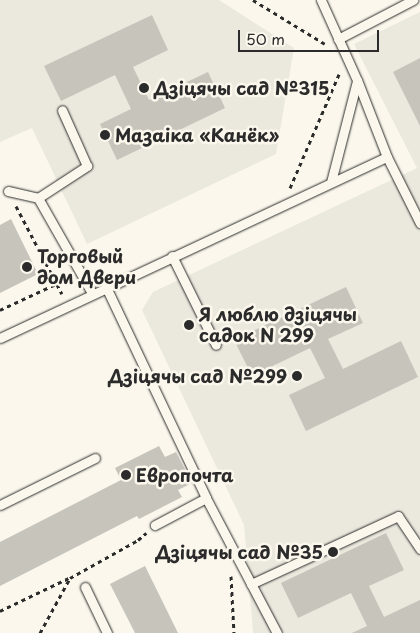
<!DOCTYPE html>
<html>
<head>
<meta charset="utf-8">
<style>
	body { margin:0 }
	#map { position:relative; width:420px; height:633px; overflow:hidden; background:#fbf7ec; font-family:"Playpen Sans",sans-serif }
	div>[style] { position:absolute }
	.built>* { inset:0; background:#ebe8de }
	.building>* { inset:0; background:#c7c4bc }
	.path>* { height:3px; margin-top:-1.5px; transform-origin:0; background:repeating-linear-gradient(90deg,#2b2b2b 0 4px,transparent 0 8px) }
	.roads { filter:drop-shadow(0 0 1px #2b2b2b) drop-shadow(0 0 1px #2b2b2b) }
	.lane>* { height:9px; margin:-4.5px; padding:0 4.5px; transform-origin:4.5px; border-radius:4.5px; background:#fbf7ec }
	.dots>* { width:14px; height:14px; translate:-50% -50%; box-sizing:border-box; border:2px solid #fbf7ec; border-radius:50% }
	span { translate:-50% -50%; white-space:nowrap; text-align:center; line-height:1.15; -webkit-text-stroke:5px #fbf7ec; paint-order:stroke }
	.poi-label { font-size:18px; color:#2b2b2b; font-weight:700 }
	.left { translate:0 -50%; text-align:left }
	.right { translate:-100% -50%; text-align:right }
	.scale { position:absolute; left:238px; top:30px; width:141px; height:22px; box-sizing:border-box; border:2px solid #2b2b2b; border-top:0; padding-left:6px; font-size:15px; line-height:18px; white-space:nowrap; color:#2b2b2b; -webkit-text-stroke:4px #fbf7ec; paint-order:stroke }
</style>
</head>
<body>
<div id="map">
	<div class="built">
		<i style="clip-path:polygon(0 0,219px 0,294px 48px,276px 154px,87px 244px,32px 128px,0 142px)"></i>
		<i style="clip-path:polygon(420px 12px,420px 633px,253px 633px,244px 525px,142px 310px,153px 292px,417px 168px,354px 44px)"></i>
	</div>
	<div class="building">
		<i style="clip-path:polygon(152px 15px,168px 50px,133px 67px,149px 100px,208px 72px,225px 108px,117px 160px,100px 124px,131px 109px,115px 75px,61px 101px,44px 66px)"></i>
		<i style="clip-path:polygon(420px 58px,420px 126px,393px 72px)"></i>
		<i style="clip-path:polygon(11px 219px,38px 274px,0 293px,0 225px)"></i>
		<i style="clip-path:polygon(346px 287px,363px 323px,328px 339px,343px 369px,401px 341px,418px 377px,306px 431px,289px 395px,325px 378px,310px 348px,252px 376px,234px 340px)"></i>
		<i style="clip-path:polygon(159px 446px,165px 457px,176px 452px,192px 483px,178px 490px,182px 497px,139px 519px,137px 516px,0 586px,0 542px,121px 480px,115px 468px)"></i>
		<i style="clip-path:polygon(386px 533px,404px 570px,369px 586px,384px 617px,420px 600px,420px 633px,352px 633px,367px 626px,351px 593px,298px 618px,281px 583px)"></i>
		<i style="clip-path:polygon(145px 566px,178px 633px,135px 633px,110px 584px)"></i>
	</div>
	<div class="path">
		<i style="left:253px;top:0;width:84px;rotate:31.4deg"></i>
		<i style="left:290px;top:188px;width:124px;rotate:-66.7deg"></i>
		<i style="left:16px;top:206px;width:99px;rotate:62.4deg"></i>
		<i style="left:0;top:310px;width:62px;rotate:-24.9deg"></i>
		<i style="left:231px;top:576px;width:57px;rotate:87deg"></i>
		<i style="left:0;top:611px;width:76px;rotate:-25.6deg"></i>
		<i style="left:40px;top:633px;width:63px;rotate:-61.4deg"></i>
		<i style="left:70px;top:578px;width:78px;rotate:-29.2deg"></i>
		<i style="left:138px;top:540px;width:11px;rotate:-41deg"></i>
	</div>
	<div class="roads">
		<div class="lane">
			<i style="left:321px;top:0;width:88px;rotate:65.8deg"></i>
			<i style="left:357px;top:80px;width:83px;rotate:68.7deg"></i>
			<i style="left:387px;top:157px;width:74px;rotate:63.4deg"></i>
			<i style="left:338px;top:39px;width:85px;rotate:-27.5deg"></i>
			<i style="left:331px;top:182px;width:104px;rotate:-75.6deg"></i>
			<i style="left:8px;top:191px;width:31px;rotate:13deg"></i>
			<i style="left:38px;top:198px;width:109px;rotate:60.4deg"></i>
			<i style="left:38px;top:198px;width:59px;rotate:-33.1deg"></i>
			<i style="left:87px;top:166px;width:61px;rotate:-114.1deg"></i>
			<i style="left:172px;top:256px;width:99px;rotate:63.7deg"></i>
			<i style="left:106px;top:287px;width:233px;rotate:64.6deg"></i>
			<i style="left:206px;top:498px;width:58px;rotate:152.1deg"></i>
			<i style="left:0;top:338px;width:427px;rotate:-25.1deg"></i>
			<i style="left:206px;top:498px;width:153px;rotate:62.3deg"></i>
			<i style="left:0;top:505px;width:106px;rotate:-26.3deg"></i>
			<i style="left:251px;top:584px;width:162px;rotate:-24.8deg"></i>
			<i style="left:398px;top:516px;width:40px;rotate:56deg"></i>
			<i style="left:85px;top:587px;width:51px;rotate:64.4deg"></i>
		</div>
	</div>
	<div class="dots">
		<i style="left:144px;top:88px;background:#2b2b2b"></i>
		<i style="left:105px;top:135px;background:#2b2b2b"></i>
		<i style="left:27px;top:267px;background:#2b2b2b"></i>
		<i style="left:189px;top:325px;background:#2b2b2b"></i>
		<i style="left:297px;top:376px;background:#2b2b2b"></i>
		<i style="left:126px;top:475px;background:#2b2b2b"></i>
		<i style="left:333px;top:552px;background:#2b2b2b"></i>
	</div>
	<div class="poi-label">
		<span class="left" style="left:154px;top:88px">Дзіцячы сад №315</span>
		<span class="left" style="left:115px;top:135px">Мазаіка «Канёк»</span>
		<span class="left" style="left:37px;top:267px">Торговый<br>дом Двери</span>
		<span class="left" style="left:199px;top:325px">Я люблю дзіцячы<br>садок N 299</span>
		<span class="right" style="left:287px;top:376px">Дзіцячы сад №299</span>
		<span class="left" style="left:136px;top:475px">Европочта</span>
		<span class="right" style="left:323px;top:552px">Дзіцячы сад №35</span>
	</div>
	<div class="scale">50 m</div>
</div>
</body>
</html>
